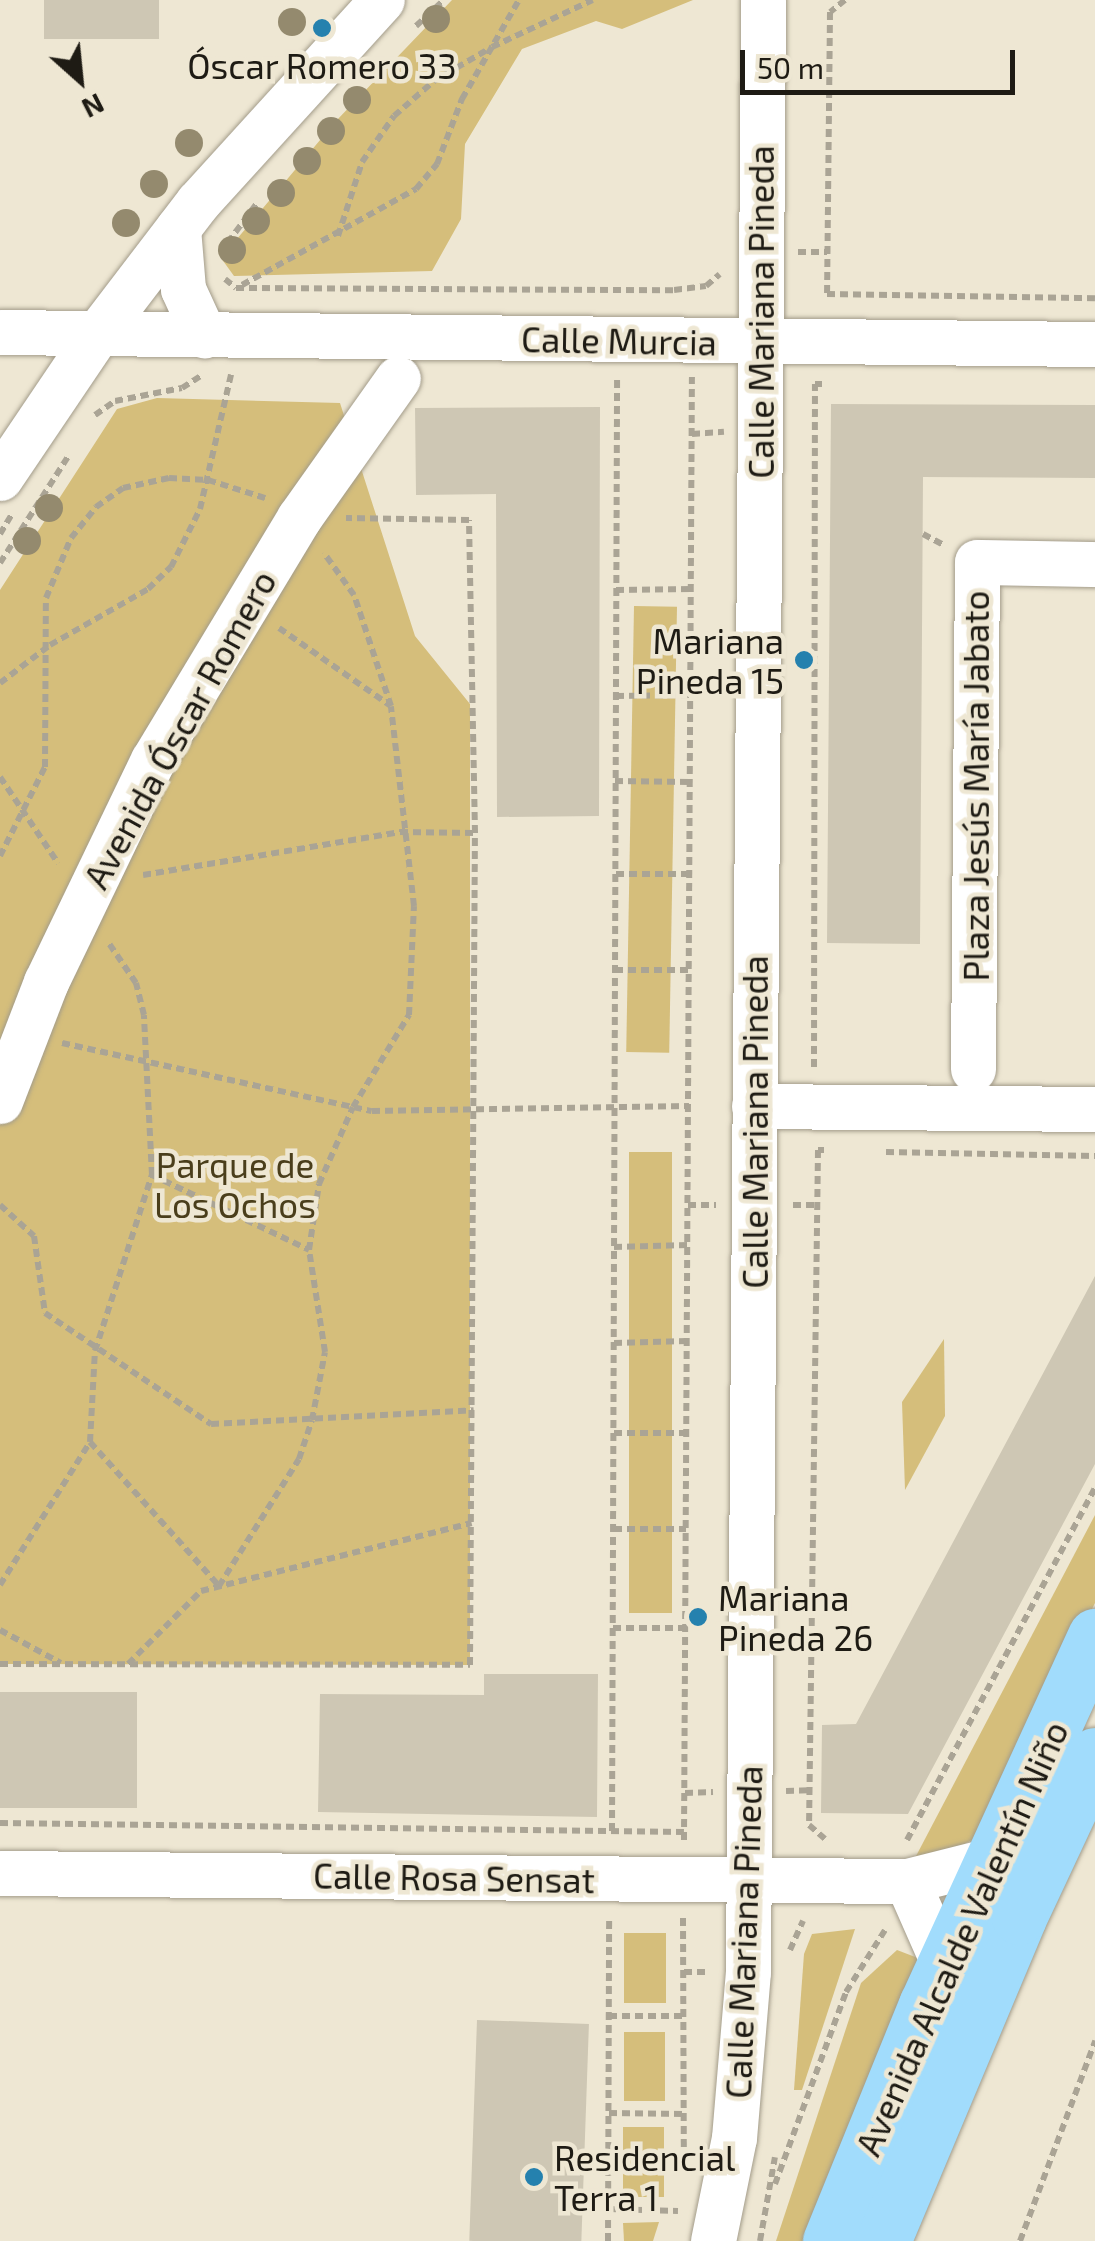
<!DOCTYPE html>
<html>
<head>
<meta charset="utf-8">
<style>
	body { margin:0 }
	#map { position:relative; width:1095px; height:2241px; overflow:hidden; background:#eee7d3; font-family:"Exo 2",sans-serif }
	div>[style] { position:absolute }
	.green>* { inset:0; background:#d5be7b; transform-origin:0 0 }
	.building>* { inset:0; background:#cec7b4; transform-origin:0 0 }
	.path>* { height:6px; margin-top:-3px; transform-origin:0; background:repeating-linear-gradient(90deg,#aaa495 0 8px,transparent 0 13px) }
	.roads { filter:drop-shadow(0 0 2px #a39c8a) drop-shadow(0 0 2px #a39c8a) }
	.minor>* { height:45px; margin:-22.5px; padding:0 22.5px; transform-origin:22.5px; border-radius:22.5px; background:#fff }
	.major>* { height:55px; margin:-27.5px; padding:0 27.5px; transform-origin:27.5px; border-radius:27.5px; background:#a1dcfc }
	.trees>* { width:28px; height:28px; margin:-14px; border-radius:50%; background:#948a6e }
	.dots>* { width:28px; height:28px; translate:-50% -50%; box-sizing:border-box; border:5px solid #eee7d3; border-radius:50% }
	span { translate:-50% -50%; white-space:nowrap; text-align:center; line-height:1.15; -webkit-text-stroke:9px #eee7d3; paint-order:stroke }
	.poi-label { font-size:35px; color:#1e1b14 }
	.right { translate:-100% -50%; text-align:right }
	.left { translate:0 -50%; text-align:left }
	.street-label { font-size:35px; color:#1e1b14 }
	.park-label { font-size:35px; color:#4a3e1b }
	.north { position:absolute; left:30px; top:30px; width:100px; height:100px; -webkit-text-stroke:8px #eee7d3; paint-order:stroke; rotate:153deg; font-size:28px; font-weight:700; line-height:40px; text-align:center; color:#1e1b14 }
	.north::after { content:''; display:block; margin:auto; width:35px; height:45px; background:#1e1b14; clip-path:polygon(50% 0,100% 100%,50% 72%,0 100%) }
	.scale { position:absolute; left:740px; top:50px; width:275px; height:45px; box-sizing:border-box; border:5px solid #1e1b14; border-top:0; padding-left:12px; font-size:30px; line-height:35px; white-space:nowrap; color:#1e1b14; -webkit-text-stroke:8px #eee7d3; paint-order:stroke }
</style>
</head>
<body>
<div id="map">
	<div class="green">
		<i style="clip-path:polygon(452px 0,693px 0,622px 29px,596px 21px,522px 49px,465px 144px,461px 219px,432px 271px,234px 276px,221px 258px,336px 121px)"></i>
		<i style="clip-path:polygon(157px 398px,340px 403px,415px 636px,470px 704px,470px 1665px,0 1664px,0 590px,117px 409px)"></i>
		<i style="left:634px;top:606px;width:43px;height:446px;rotate:1deg"></i>
		<i style="left:672px;top:1152px;width:461px;height:43px;rotate:90deg"></i>
		<i style="clip-path:polygon(944px 1339px,945px 1416px,905px 1490px,902px 1402px)"></i>
		<i style="clip-path:polygon(1095px 1515px,1095px 1603px,979px 1836px,948px 1853px,915px 1858px)"></i>
		<i style="clip-path:polygon(855px 1929px,802px 2090px,794px 2090px,804px 1954px,812px 1934px)"></i>
		<i style="left:624px;top:1933px;width:42px;height:70px"></i>
		<i style="clip-path:polygon(897px 1950px,923px 1960px,812px 2241px,776px 2241px,861px 1983px)"></i>
		<i style="left:624px;top:2032px;width:41px;height:69px"></i>
		<i style="left:623px;top:2127px;width:41px;height:70px"></i>
		<i style="clip-path:polygon(659px 2222px,653px 2241px,624px 2241px,623px 2223px)"></i>
	</div>
	<div class="building">
		<i style="left:44px;top:0;width:115px;height:39px"></i>
		<i style="clip-path:polygon(831px 404px,1095px 405px,1095px 478px,923px 477px,920px 944px,827px 943px)"></i>
		<i style="clip-path:polygon(600px 407px,599px 816px,497px 817px,496px 494px,416px 495px,415px 408px)"></i>
		<i style="clip-path:polygon(1095px 1276px,1095px 1464px,908px 1814px,821px 1813px,822px 1725px,856px 1724px)"></i>
		<i style="clip-path:polygon(484px 1674px,598px 1674px,597px 1817px,318px 1812px,320px 1694px,484px 1695px)"></i>
		<i style="left:0;top:1692px;width:137px;height:116px"></i>
		<i style="left:477px;top:2020px;width:112px;height:221px;rotate:2deg"></i>
	</div>
	<div class="path">
		<i style="left:845px;top:0;width:19px;rotate:141deg"></i>
		<i style="left:830px;top:12px;width:282px;rotate:90.6deg"></i>
		<i style="left:827px;top:294px;width:268px;rotate:0.9deg"></i>
		<i style="left:416px;top:26px;width:38px;rotate:-43deg"></i>
		<i style="left:338px;top:236px;width:78px;rotate:-72deg"></i>
		<i style="left:362px;top:162px;width:56px;rotate:-55.2deg"></i>
		<i style="left:394px;top:116px;width:53px;rotate:-41.2deg"></i>
		<i style="left:434px;top:81px;width:67px;rotate:-30.4deg"></i>
		<i style="left:492px;top:47px;width:111px;rotate:-25deg"></i>
		<i style="left:798px;top:252px;width:29px"></i>
		<i style="left:220px;top:253px;width:62px;rotate:-53.5deg"></i>
		<i style="left:225px;top:279px;width:14px;rotate:39deg"></i>
		<i style="left:236px;top:288px;width:438px;rotate:0.3deg"></i>
		<i style="left:674px;top:290px;width:32px;rotate:-7deg"></i>
		<i style="left:706px;top:286px;width:18px;rotate:-41deg"></i>
		<i style="left:242px;top:285px;width:199px;rotate:-28.9deg"></i>
		<i style="left:416px;top:189px;width:33px;rotate:-50deg"></i>
		<i style="left:437px;top:164px;width:70px;rotate:-69deg"></i>
		<i style="left:462px;top:99px;width:114px;rotate:-60.1deg"></i>
		<i style="left:95px;top:415px;width:24px;rotate:-35deg"></i>
		<i style="left:115px;top:401px;width:68px;rotate:-11deg"></i>
		<i style="left:182px;top:388px;width:24px;rotate:-33deg"></i>
		<i style="left:692px;top:434px;width:32px;rotate:-4deg"></i>
		<i style="left:0;top:534px;width:23px;rotate:-59deg"></i>
		<i style="left:923px;top:534px;width:24px;rotate:28deg"></i>
		<i style="left:0;top:563px;width:128px;rotate:-57.4deg"></i>
		<i style="left:616px;top:590px;width:76px;rotate:-0.8deg"></i>
		<i style="left:279px;top:628px;width:136px;rotate:34.9deg"></i>
		<i style="left:0;top:683px;width:63px;rotate:-37.2deg"></i>
		<i style="left:50px;top:645px;width:113px;rotate:-29.7deg"></i>
		<i style="left:148px;top:589px;width:32px;rotate:-44deg"></i>
		<i style="left:171px;top:567px;width:65px;rotate:-63.4deg"></i>
		<i style="left:200px;top:509px;width:138px;rotate:-77deg"></i>
		<i style="left:616px;top:696px;width:74px;rotate:-0.8deg"></i>
		<i style="left:0;top:777px;width:104px;rotate:56deg"></i>
		<i style="left:615px;top:781px;width:75px;rotate:0.8deg"></i>
		<i style="left:0;top:856px;width:100px;rotate:-63.2deg"></i>
		<i style="left:45px;top:767px;width:169px;rotate:-89.7deg"></i>
		<i style="left:46px;top:598px;width:65px;rotate:-67.4deg"></i>
		<i style="left:71px;top:538px;width:40px;rotate:-51deg"></i>
		<i style="left:96px;top:507px;width:33px;rotate:-35deg"></i>
		<i style="left:123px;top:488px;width:47px;rotate:-12.3deg"></i>
		<i style="left:169px;top:478px;width:39px;rotate:3deg"></i>
		<i style="left:208px;top:480px;width:60px;rotate:17.5deg"></i>
		<i style="left:616px;top:874px;width:73px"></i>
		<i style="left:143px;top:875px;width:261px;rotate:-9.5deg"></i>
		<i style="left:400px;top:832px;width:75px;rotate:0.8deg"></i>
		<i style="left:615px;top:970px;width:74px"></i>
		<i style="left:62px;top:1043px;width:317px;rotate:12.4deg"></i>
		<i style="left:372px;top:1111px;width:317px;rotate:-0.9deg"></i>
		<i style="left:814px;top:1067px;width:683px;rotate:-89.92deg"></i>
		<i style="left:815px;top:384px;width:7px"></i>
		<i style="left:824px;top:1150px;width:6px;rotate:180deg"></i>
		<i style="left:818px;top:1150px;width:675px;rotate:90.76deg"></i>
		<i style="left:809px;top:1825px;width:21px;rotate:41deg"></i>
		<i style="left:886px;top:1152px;width:209px;rotate:1.1deg"></i>
		<i style="left:152px;top:1175px;width:174px;rotate:25.5deg"></i>
		<i style="left:0;top:1205px;width:46px;rotate:42.4deg"></i>
		<i style="left:34px;top:1236px;width:78px;rotate:81.9deg"></i>
		<i style="left:45px;top:1313px;width:200px;rotate:33.8deg"></i>
		<i style="left:211px;top:1424px;width:263px;rotate:-3deg"></i>
		<i style="left:688px;top:1205px;width:28px"></i>
		<i style="left:793px;top:1205px;width:24px"></i>
		<i style="left:614px;top:1247px;width:74px;rotate:-1.5deg"></i>
		<i style="left:614px;top:1343px;width:73px;rotate:-1.6deg"></i>
		<i style="left:614px;top:1433px;width:73px"></i>
		<i style="left:90px;top:1442px;width:193px;rotate:48.1deg"></i>
		<i style="left:219px;top:1586px;width:150px;rotate:-57.8deg"></i>
		<i style="left:299px;top:1459px;width:41px;rotate:-71.6deg"></i>
		<i style="left:312px;top:1420px;width:69px;rotate:-79.2deg"></i>
		<i style="left:325px;top:1352px;width:103px;rotate:-98.9deg"></i>
		<i style="left:309px;top:1250px;width:67px;rotate:-81.4deg"></i>
		<i style="left:319px;top:1184px;width:84px;rotate:-66.2deg"></i>
		<i style="left:353px;top:1107px;width:108px;rotate:-58.7deg"></i>
		<i style="left:409px;top:1015px;width:109px;rotate:-87.4deg"></i>
		<i style="left:414px;top:906px;width:201px;rotate:-96.6deg"></i>
		<i style="left:391px;top:706px;width:117px;rotate:-108.4deg"></i>
		<i style="left:354px;top:595px;width:52px;rotate:-125.5deg"></i>
		<i style="left:614px;top:1529px;width:72px"></i>
		<i style="left:0;top:1585px;width:169px;rotate:-57.8deg"></i>
		<i style="left:90px;top:1442px;width:91px;rotate:-86.9deg"></i>
		<i style="left:95px;top:1351px;width:185px;rotate:-72.1deg"></i>
		<i style="left:152px;top:1175px;width:160px;rotate:-92.9deg"></i>
		<i style="left:144px;top:1015px;width:33px;rotate:-104deg"></i>
		<i style="left:136px;top:983px;width:50px;rotate:-124.3deg"></i>
		<i style="left:613px;top:1628px;width:73px"></i>
		<i style="left:0;top:1630px;width:69px;rotate:28.4deg"></i>
		<i style="left:0;top:1664px;width:470px;rotate:0.1deg"></i>
		<i style="left:470px;top:1665px;width:832px;rotate:-89.66deg"></i>
		<i style="left:475px;top:833px;width:313px;rotate:-91.1deg"></i>
		<i style="left:469px;top:520px;width:123px;rotate:-179.1deg"></i>
		<i style="left:128px;top:1664px;width:103px;rotate:-45deg"></i>
		<i style="left:201px;top:1591px;width:279px;rotate:-14.1deg"></i>
		<i style="left:786px;top:1791px;width:23px;rotate:-2deg"></i>
		<i style="left:685px;top:1793px;width:28px;rotate:-2deg"></i>
		<i style="left:0;top:1823px;width:684px;rotate:0.75deg"></i>
		<i style="left:612px;top:1831px;width:1454px;rotate:-89.8deg"></i>
		<i style="left:684px;top:1840px;width:1463px;rotate:-89.69deg"></i>
		<i style="left:907px;top:1840px;width:399px;rotate:-61.9deg"></i>
		<i style="left:683px;top:1918px;width:248px;rotate:89.8deg"></i>
		<i style="left:790px;top:1950px;width:32px;rotate:-66deg"></i>
		<i style="left:684px;top:1972px;width:25px"></i>
		<i style="left:609px;top:2016px;width:74px"></i>
		<i style="left:609px;top:2113px;width:75px;rotate:0.8deg"></i>
		<i style="left:775px;top:2184px;width:205px;rotate:-69.7deg"></i>
		<i style="left:846px;top:1992px;width:73px;rotate:-57.8deg"></i>
		<i style="left:608px;top:2209px;width:70px;rotate:1.6deg"></i>
		<i style="left:608px;top:2241px;width:324px;rotate:-89.8deg"></i>
		<i style="left:760px;top:2241px;width:85px;rotate:-79.9deg"></i>
		<i style="left:1020px;top:2241px;width:214px;rotate:-69.4deg"></i>
	</div>
	<div class="roads">
		<div class="minor">
			<i style="left:178px;top:228px;width:61px;rotate:85.3deg"></i>
			<i style="left:183px;top:289px;width:51px;rotate:65.5deg"></i>
			<i style="left:0;top:332px;width:1095px;rotate:0.63deg"></i>
			<i style="left:0;top:478px;width:174px;rotate:-56deg"></i>
			<i style="left:97px;top:334px;width:166px;rotate:-52.6deg"></i>
			<i style="left:198px;top:202px;width:273px;rotate:-47.7deg"></i>
			<i style="left:973px;top:1069px;width:507px;rotate:-89.55deg"></i>
			<i style="left:977px;top:562px;width:118px;rotate:1deg"></i>
			<i style="left:0;top:1101px;width:128px;rotate:-68.9deg"></i>
			<i style="left:46px;top:982px;width:246px;rotate:-64.3deg"></i>
			<i style="left:153px;top:760px;width:283px;rotate:-58.9deg"></i>
			<i style="left:299px;top:518px;width:171px;rotate:-54.7deg"></i>
			<i style="left:754px;top:1106px;width:341px;rotate:0.5deg"></i>
			<i style="left:0;top:1873px;width:907px;rotate:0.51deg"></i>
			<i style="left:907px;top:1881px;width:87px;rotate:-14deg"></i>
			<i style="left:907px;top:1881px;width:92px;rotate:66.2deg"></i>
			<i style="left:713px;top:2241px;width:105px;rotate:-78.5deg"></i>
			<i style="left:734px;top:2138px;width:167px;rotate:-85.2deg"></i>
			<i style="left:748px;top:1972px;width:1972px;rotate:-89.56deg"></i>
		</div>
		<div class="major">
			<i style="left:830px;top:2241px;width:255px;rotate:-67.9deg"></i>
			<i style="left:926px;top:2005px;width:406px;rotate:-65.4deg"></i>
			<i style="left:883px;top:2241px;width:351px;rotate:-67.2deg"></i>
			<i style="left:1019px;top:1917px;width:179px;rotate:-64.9deg"></i>
		</div>
	</div>
	<div class="trees">
		<i style="left:436px;top:19px"></i>
		<i style="left:292px;top:22px"></i>
		<i style="left:357px;top:100px"></i>
		<i style="left:331px;top:131px"></i>
		<i style="left:189px;top:143px"></i>
		<i style="left:307px;top:161px"></i>
		<i style="left:154px;top:184px"></i>
		<i style="left:281px;top:193px"></i>
		<i style="left:256px;top:221px"></i>
		<i style="left:126px;top:223px"></i>
		<i style="left:232px;top:250px"></i>
		<i style="left:49px;top:508px"></i>
		<i style="left:27px;top:541px"></i>
	</div>
	<div class="dots">
		<i style="left:322px;top:28px;background:#2581ae"></i>
		<i style="left:804px;top:660px;background:#2581ae"></i>
		<i style="left:698px;top:1617px;background:#2581ae"></i>
		<i style="left:534px;top:2177px;background:#2581ae"></i>
	</div>
	<div class="poi-label">
		<span style="left:322px;top:65px">Óscar Romero 33</span>
		<span class="right" style="left:784px;top:660px">Mariana<br>Pineda 15</span>
		<span class="left" style="left:718px;top:1617px">Mariana<br>Pineda 26</span>
		<span class="left" style="left:554px;top:2177px">Residencial<br>Terra 1</span>
	</div>
	<div class="street-label">
		<span style="left:760px;top:312px;rotate:-90deg">Calle Mariana Pineda</span>
		<span style="left:619px;top:340px;rotate:1deg">Calle Murcia</span>
		<span style="left:179px;top:729px;rotate:-61deg">Avenida Óscar Romero</span>
		<span style="left:975px;top:786px;rotate:-90deg">Plaza Jesús María Jabato</span>
		<span style="left:754px;top:1122px;rotate:-90deg">Calle Mariana Pineda</span>
		<span style="left:454px;top:1877px;rotate:1deg">Calle Rosa Sensat</span>
		<span style="left:743px;top:1932px;rotate:-88deg">Calle Mariana Pineda</span>
		<span style="left:961px;top:1938px;rotate:-66deg">Avenida Alcalde Valentín Niño</span>
	</div>
	<div class="park-label">
		<span style="left:235px;top:1184px">Parque de<br>Los Ochos</span>
	</div>
	<div class="north">N</div>
	<div class="scale">50 m</div>
</div>
</body>
</html>
